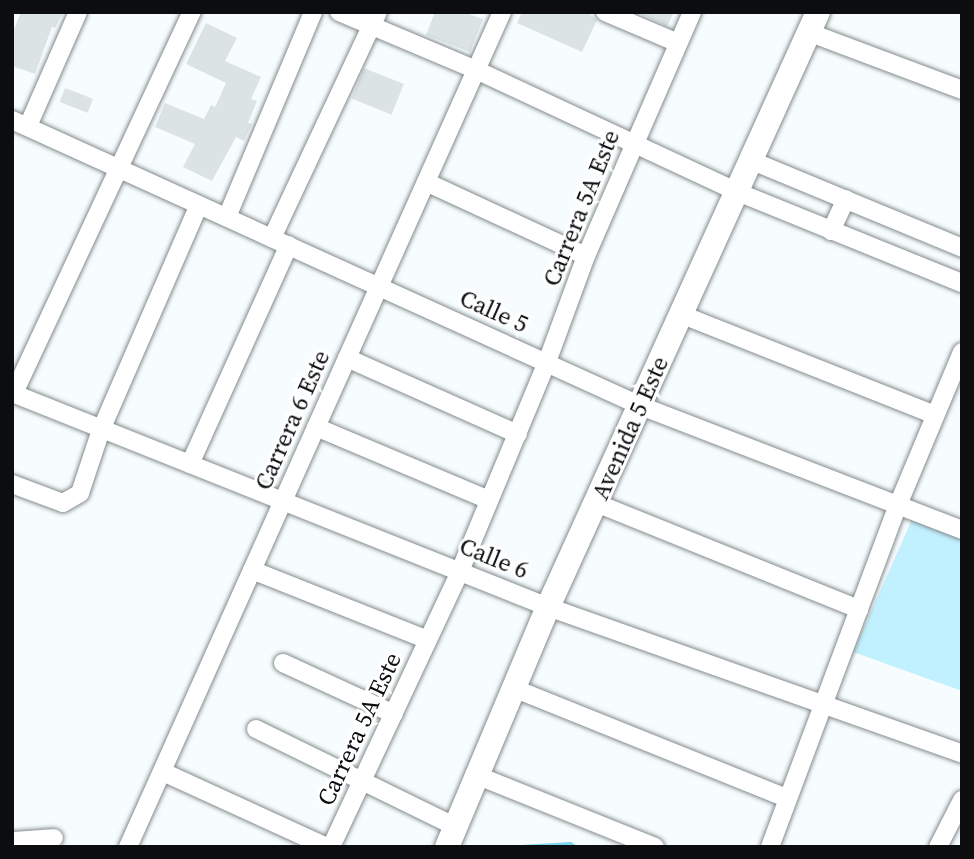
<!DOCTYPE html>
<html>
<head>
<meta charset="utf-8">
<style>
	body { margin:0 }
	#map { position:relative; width:974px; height:859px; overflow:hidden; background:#f7fdff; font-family:"Source Serif 4",serif }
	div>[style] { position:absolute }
	.green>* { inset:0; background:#c1f1ff }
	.stream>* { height:4.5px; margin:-2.25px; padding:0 2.25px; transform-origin:2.25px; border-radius:2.25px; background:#80d6ed }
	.building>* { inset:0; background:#dbe3e5; transform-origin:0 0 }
	.roads { filter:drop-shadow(0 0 2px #848b8d) drop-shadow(0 0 2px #848b8d) }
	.street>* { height:18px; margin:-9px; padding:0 9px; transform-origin:9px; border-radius:9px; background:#fff }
	.secondary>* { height:24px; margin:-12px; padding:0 12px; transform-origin:12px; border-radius:12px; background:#fff }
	span { translate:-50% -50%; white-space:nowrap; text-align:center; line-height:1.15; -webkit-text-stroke:6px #fff; paint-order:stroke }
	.street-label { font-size:24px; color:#0b0d0e }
	.frame { position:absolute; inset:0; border:14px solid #0b0d0e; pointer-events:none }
</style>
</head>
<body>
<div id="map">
	<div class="green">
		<i style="clip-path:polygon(914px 515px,962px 534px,962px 691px,853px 652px)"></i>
	</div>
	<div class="stream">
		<i style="left:521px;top:847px;width:49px;rotate:-3.5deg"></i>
		<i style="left:570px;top:844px;width:5px;rotate:37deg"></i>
	</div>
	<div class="building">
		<i style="clip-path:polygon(21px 12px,63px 12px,55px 28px,52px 27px,35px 74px,12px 66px,12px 34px)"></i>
		<i style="clip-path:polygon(435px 12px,463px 12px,483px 19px,470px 52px,426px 35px)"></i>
		<i style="clip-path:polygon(522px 12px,587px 12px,597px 20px,582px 52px,517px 23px)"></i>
		<i style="clip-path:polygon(637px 12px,674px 12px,667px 26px)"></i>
		<i style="clip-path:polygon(206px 23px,237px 38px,225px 61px,261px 77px,251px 99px,257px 101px,248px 123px,252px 124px,244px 141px,236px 137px,212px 181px,183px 167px,195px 144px,155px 127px,165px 103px,204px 119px,211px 105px,215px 107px,226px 83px,186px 64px)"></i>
		<i style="left:364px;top:68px;width:43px;height:33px;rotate:22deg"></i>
		<i style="left:65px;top:88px;width:30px;height:15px;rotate:21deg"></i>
	</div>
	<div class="roads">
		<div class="street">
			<i style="left:339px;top:12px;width:149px;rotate:22.9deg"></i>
			<i style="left:476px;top:70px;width:286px;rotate:25deg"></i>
			<i style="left:735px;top:191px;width:245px;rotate:22.1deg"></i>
			<i style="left:605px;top:12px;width:79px;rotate:23deg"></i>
			<i style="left:808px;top:32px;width:165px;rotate:20.6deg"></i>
			<i style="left:12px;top:120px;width:691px;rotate:24.45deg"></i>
			<i style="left:641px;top:406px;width:344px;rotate:21.1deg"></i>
			<i style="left:28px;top:126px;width:124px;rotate:-66.3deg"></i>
			<i style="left:750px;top:160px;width:230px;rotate:22.5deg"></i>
			<i style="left:426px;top:182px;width:176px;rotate:24.8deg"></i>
			<i style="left:227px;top:217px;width:222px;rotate:-67.2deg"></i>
			<i style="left:831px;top:231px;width:35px;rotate:-65deg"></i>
			<i style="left:272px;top:238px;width:250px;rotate:-64.9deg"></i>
			<i style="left:680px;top:314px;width:274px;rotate:21.6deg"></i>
			<i style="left:347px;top:358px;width:187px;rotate:24deg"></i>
			<i style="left:12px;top:393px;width:577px;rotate:21.76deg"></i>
			<i style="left:548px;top:607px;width:439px;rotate:19.5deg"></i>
			<i style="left:14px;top:393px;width:421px;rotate:-65deg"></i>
			<i style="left:316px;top:427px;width:188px;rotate:22.9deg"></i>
			<i style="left:190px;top:464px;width:240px;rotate:-65.7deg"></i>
			<i style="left:12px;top:484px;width:54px;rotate:20.4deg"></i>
			<i style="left:63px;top:503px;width:20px;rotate:-30deg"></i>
			<i style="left:80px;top:493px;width:66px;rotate:-71.6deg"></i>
			<i style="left:101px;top:430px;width:245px;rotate:-66.5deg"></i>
			<i style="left:596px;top:503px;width:284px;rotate:22deg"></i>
			<i style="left:252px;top:570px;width:189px;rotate:21.7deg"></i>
			<i style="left:283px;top:663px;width:122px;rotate:24.7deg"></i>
			<i style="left:513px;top:688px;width:295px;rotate:21.9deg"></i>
			<i style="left:256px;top:729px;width:220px;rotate:26.1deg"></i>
			<i style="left:163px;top:772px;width:180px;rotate:24.6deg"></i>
			<i style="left:476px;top:775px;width:193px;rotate:21.9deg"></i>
			<i style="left:12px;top:841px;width:42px;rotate:-4.1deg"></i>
			<i style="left:128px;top:847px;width:915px;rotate:-65.87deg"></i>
			<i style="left:331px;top:847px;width:305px;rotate:-64.9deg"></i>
			<i style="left:460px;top:571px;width:226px;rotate:-67.4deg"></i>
			<i style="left:547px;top:362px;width:113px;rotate:-69.8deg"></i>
			<i style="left:586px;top:256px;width:266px;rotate:-66.5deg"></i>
			<i style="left:770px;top:847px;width:365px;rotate:-69.5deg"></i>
			<i style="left:898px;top:505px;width:166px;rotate:-67.3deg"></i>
			<i style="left:938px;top:847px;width:53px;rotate:-62.9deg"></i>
		</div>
		<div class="secondary">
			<i style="left:447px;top:847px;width:260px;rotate:-67.2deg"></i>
			<i style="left:548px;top:607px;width:653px;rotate:-65.59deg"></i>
		</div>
	</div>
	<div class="street-label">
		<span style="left:581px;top:208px;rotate:-68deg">Carrera 5A Este</span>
		<span style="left:494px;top:311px;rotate:24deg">Calle 5</span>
		<span style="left:292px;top:420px;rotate:-66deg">Carrera 6 Este</span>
		<span style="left:630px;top:428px;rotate:-66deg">Avenida 5 Este</span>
		<span style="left:494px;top:558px;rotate:22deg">Calle 6</span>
		<span style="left:359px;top:729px;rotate:-65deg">Carrera 5A Este</span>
	</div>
	<div class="frame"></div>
</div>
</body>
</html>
